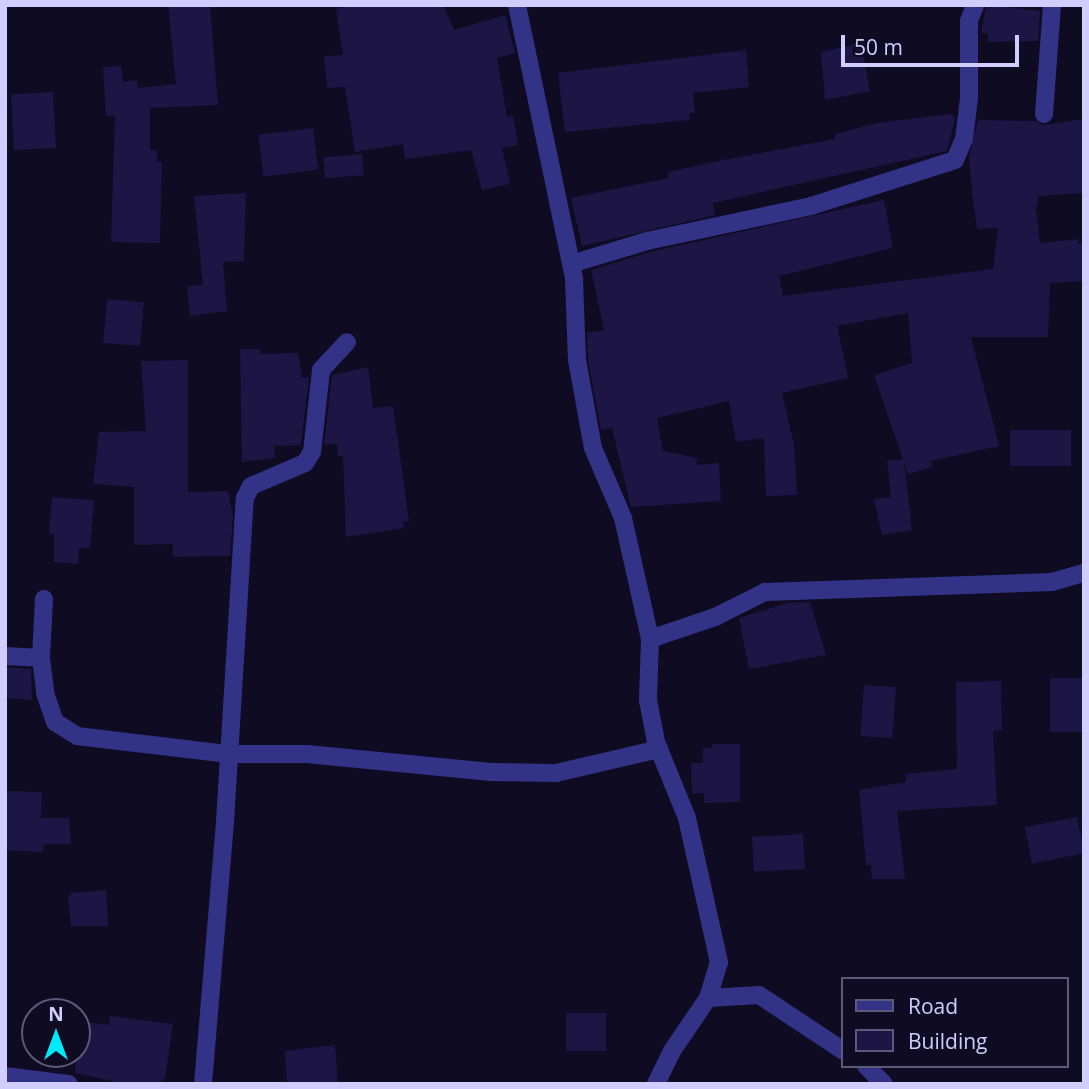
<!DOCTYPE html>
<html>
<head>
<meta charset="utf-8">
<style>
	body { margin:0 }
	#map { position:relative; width:1089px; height:1089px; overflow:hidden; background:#0e0b23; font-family:"Open Sans",sans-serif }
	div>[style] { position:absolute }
	.building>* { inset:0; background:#1d1645; transform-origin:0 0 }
	.minor>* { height:18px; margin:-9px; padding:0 9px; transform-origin:9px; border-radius:9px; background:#323386 }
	span { translate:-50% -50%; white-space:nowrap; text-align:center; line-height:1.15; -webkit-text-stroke:6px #0e0b23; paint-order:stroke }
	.frame { position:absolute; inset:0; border:7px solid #d1cdff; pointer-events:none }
	.legend { position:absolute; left:841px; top:977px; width:228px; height:91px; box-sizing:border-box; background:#0e0b23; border:2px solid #5c597b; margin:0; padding:9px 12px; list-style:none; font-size:21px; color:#d1cdff }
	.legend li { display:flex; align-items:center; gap:14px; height:35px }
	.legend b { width:35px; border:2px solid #5c597b }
	.north { position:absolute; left:21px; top:998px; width:70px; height:70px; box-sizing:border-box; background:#0e0b23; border:2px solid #5c597b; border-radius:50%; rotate:0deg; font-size:19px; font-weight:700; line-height:28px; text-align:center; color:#d1cdff }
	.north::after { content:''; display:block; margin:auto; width:24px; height:32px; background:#00ebf8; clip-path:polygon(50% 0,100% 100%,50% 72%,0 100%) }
	.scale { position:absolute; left:841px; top:35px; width:178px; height:32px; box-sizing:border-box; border:4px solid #d1cdff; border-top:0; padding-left:9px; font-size:21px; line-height:24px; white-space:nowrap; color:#d1cdff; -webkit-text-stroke:5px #0e0b23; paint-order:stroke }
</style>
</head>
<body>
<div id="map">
	<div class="building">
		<i style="clip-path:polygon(168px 5px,210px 5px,218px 105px,150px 108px,150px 150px,157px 150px,157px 162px,162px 162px,160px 243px,111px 242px,115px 115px,106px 116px,103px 67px,121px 66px,123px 82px,137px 80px,138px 88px,176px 84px)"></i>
		<i style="clip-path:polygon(357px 5px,443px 5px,454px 30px,505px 15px,515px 53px,497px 58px,507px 117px,513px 116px,518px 145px,502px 148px,510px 184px,482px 190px,471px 150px,405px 159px,403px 144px,355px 152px,345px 87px,327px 88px,324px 56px,343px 55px,336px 9px)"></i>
		<i style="clip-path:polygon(986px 5px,1040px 11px,1038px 41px,988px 42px,988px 33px,981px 33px)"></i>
		<i style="clip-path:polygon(861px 43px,870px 91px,825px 100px,821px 52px)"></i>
		<i style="clip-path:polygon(746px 50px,749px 87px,693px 93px,695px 113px,689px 113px,690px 120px,565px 132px,558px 73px)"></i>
		<i style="left:53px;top:92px;width:56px;height:42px;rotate:87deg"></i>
		<i style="clip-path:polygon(951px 114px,955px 119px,947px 151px,713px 203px,715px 215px,582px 246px,571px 198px,669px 178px,668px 172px,713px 162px,835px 139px,835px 134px,877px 123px)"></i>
		<i style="clip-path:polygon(1084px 119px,1084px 193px,1039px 196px,1036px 209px,1040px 243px,1078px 239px,1078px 244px,1084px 243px,1084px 281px,1050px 283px,1048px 337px,971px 337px,999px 446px,931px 461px,932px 467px,908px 474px,904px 462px,912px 530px,882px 535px,874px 499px,891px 497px,887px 461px,903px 459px,874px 375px,912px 363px,908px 313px,837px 326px,848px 378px,782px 393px,794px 445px,797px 495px,766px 496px,764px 438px,736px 442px,729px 401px,657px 418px,663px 451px,697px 458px,696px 465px,719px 463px,721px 501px,631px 507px,612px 428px,601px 430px,588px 359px,587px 333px,604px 330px,591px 270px,650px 252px,884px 200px,893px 248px,779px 276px,783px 296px,993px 269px,998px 228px,977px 229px,973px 201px,969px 156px,978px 120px,1035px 121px,1044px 125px)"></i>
		<i style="left:313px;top:128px;width:42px;height:55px;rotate:83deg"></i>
		<i style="left:362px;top:154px;width:21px;height:39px;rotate:85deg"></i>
		<i style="clip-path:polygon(246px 193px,244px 261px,223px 262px,227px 311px,190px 316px,187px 286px,203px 285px,194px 196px)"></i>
		<i style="left:107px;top:299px;width:37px;height:44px;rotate:5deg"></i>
		<i style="clip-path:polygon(240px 349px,260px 349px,260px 354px,298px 353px,302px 378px,309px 377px,301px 445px,274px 446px,275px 458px,242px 462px)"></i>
		<i style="clip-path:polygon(188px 360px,188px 492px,228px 491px,233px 516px,230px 556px,173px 557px,173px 544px,134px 545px,134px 487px,93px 484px,99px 432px,146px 431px,141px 361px)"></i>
		<i style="clip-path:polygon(368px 367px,373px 408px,393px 406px,409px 521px,403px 522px,404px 528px,346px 537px,343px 456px,338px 456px,337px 444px,324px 445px,332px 375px)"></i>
		<i style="left:1071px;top:430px;width:36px;height:61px;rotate:90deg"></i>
		<i style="clip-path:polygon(52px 497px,94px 500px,90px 548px,79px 548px,78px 564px,54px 562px,54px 534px,49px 534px)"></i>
		<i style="clip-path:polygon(810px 602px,826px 655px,749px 669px,739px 618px,788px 603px)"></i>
		<i style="clip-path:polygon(5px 667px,31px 669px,32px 700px,5px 698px)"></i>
		<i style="left:1050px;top:678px;width:34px;height:54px"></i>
		<i style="clip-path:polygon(1001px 681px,1002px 730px,993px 731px,997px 805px,897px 811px,905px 879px,872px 879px,871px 865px,866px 865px,859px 790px,906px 782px,906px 774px,957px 769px,956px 682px)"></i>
		<i style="left:864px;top:685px;width:32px;height:51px;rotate:4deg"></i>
		<i style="clip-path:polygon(712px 744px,740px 744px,740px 802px,704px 803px,704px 793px,692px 794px,691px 763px,703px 763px,703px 748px,713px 748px)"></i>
		<i style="clip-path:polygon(5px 791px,42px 792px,41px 818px,69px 818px,71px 844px,44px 844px,43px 852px,5px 850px)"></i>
		<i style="left:1077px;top:817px;width:37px;height:53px;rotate:79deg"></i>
		<i style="left:803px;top:834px;width:35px;height:51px;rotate:87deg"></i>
		<i style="clip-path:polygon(106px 890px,108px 926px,71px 926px,68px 898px,72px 893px)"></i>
		<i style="left:566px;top:1013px;width:40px;height:38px"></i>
		<i style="clip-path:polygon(110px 1016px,173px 1024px,165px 1078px,158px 1084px,126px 1084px,75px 1073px,77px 1021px,109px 1025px)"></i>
		<i style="clip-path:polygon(335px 1045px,338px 1084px,287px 1084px,285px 1051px)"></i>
	</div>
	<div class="minor">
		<i style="left:517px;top:5px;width:280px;rotate:78.2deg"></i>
		<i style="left:574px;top:279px;width:81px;rotate:87.9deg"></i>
		<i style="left:577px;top:360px;width:89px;rotate:79.7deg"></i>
		<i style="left:593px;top:448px;width:76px;rotate:66.8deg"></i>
		<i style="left:623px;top:518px;width:124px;rotate:77.4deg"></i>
		<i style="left:650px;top:639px;width:61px;rotate:91.9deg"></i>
		<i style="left:648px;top:700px;width:43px;rotate:79.2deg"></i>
		<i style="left:656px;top:742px;width:82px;rotate:67.8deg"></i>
		<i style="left:687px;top:818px;width:148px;rotate:77.5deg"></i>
		<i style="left:719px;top:962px;width:38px;rotate:107deg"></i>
		<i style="left:708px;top:998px;width:64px;rotate:124.2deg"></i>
		<i style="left:672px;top:1051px;width:37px;rotate:116deg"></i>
		<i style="left:1044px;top:114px;width:109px;rotate:-85.8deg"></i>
		<i style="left:571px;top:264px;width:79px;rotate:-16.8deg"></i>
		<i style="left:647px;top:241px;width:168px;rotate:-12deg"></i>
		<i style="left:811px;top:206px;width:151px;rotate:-17.7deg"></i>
		<i style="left:955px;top:160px;width:23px;rotate:-67deg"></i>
		<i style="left:964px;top:139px;width:41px;rotate:-83deg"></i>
		<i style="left:969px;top:98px;width:77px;rotate:-90deg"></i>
		<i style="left:969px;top:21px;width:17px;rotate:-69deg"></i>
		<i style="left:44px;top:599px;width:59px;rotate:92.9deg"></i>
		<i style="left:41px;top:658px;width:35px;rotate:83deg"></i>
		<i style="left:45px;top:693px;width:31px;rotate:71deg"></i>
		<i style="left:55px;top:722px;width:26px;rotate:32deg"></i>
		<i style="left:77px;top:736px;width:153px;rotate:6.8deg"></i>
		<i style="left:229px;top:754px;width:78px"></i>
		<i style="left:307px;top:754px;width:185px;rotate:5.6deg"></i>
		<i style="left:491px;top:772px;width:65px;rotate:0.9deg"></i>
		<i style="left:556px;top:773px;width:106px;rotate:-13.1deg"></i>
		<i style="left:650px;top:639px;width:69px;rotate:-18.7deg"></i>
		<i style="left:715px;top:617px;width:56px;rotate:-26.6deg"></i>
		<i style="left:765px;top:592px;width:287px;rotate:-2deg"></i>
		<i style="left:1052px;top:582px;width:33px;rotate:-16deg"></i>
		<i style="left:5px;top:656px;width:36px;rotate:3deg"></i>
		<i style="left:708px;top:998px;width:51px;rotate:-3.4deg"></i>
		<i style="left:759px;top:995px;width:100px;rotate:33.5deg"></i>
		<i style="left:866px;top:1066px;width:25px;rotate:45deg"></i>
		<i style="left:5px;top:1076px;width:64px;rotate:7.2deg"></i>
		<i style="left:203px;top:1084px;width:263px;rotate:-85.2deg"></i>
		<i style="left:225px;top:822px;width:325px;rotate:-86.5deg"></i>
		<i style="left:245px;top:498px;width:13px;rotate:-63deg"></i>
		<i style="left:251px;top:486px;width:59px;rotate:-23.1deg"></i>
		<i style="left:305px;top:463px;width:13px;rotate:-58deg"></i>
		<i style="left:312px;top:452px;width:82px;rotate:-83.7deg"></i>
		<i style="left:321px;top:370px;width:38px;rotate:-47deg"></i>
	</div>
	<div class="frame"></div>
	<ul class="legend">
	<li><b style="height:9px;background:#323386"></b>Road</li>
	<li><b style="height:19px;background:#1d1645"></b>Building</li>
	</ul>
	<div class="north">N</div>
	<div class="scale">50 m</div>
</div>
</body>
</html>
